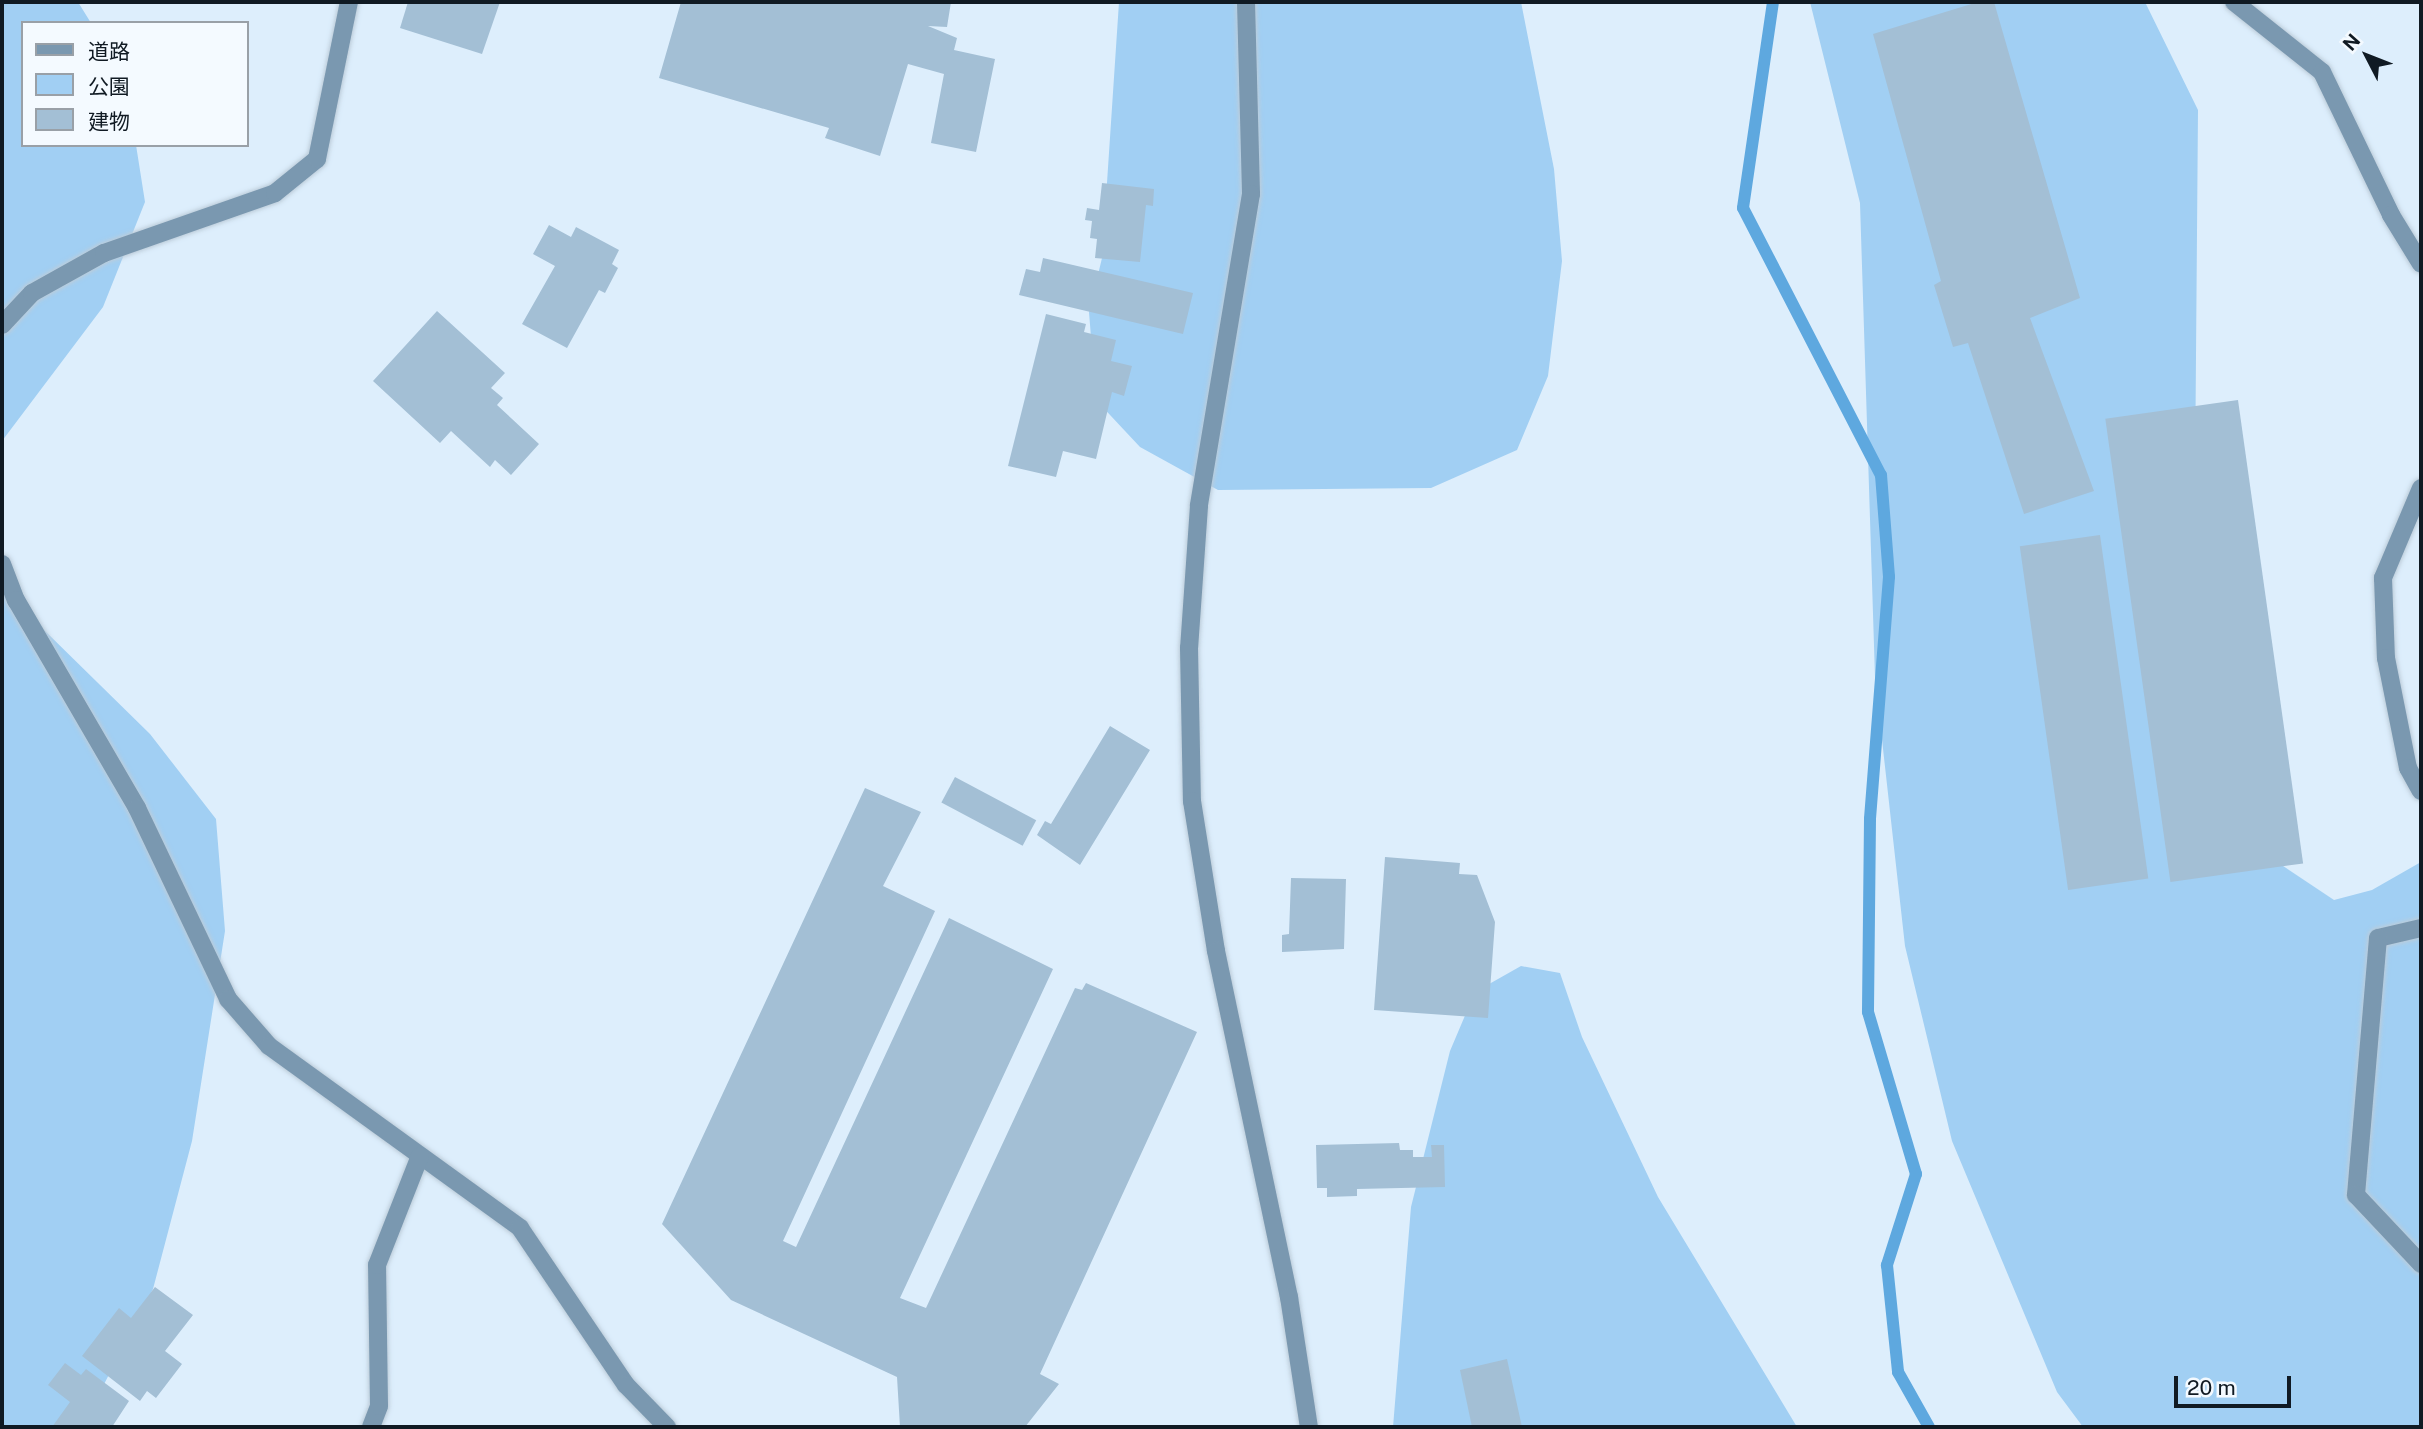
<!DOCTYPE html>
<html>
<head>
<meta charset="utf-8">
<style>
	body { margin:0 }
	#map { position:relative; width:2423px; height:1429px; overflow:hidden; background:#ddeefc; font-family:"Public Sans","Noto Sans JP",sans-serif }
	div>[style] { position:absolute }
	.green>* { inset:0; background:#a1cff3 }
	.stream>* { height:12px; margin:-6px; padding:0 6px; transform-origin:6px; border-radius:6px; background:#5ea8df }
	.building>* { inset:0; background:#a3bfd5; transform-origin:0 0 }
	.roads { filter:drop-shadow(0 0 2px #bcccd9) drop-shadow(0 0 2px #bcccd9) }
	.minor>* { height:18px; margin:-9px; padding:0 9px; transform-origin:9px; border-radius:9px; background:#7a98b0 }
	span { translate:-50% -50%; white-space:nowrap; text-align:center; line-height:1.15; -webkit-text-stroke:5px #f4faff; paint-order:stroke }
	.frame { position:absolute; inset:0; border:4px solid #101a23; pointer-events:none }
	.legend { position:absolute; left:21px; top:21px; width:228px; height:126px; box-sizing:border-box; background:#f4faff; border:2px solid #99a0a7; margin:0; padding:9px 12px; list-style:none; font-size:21px; color:#101a23 }
	.legend li { display:flex; align-items:center; gap:14px; height:35px }
	.legend b { width:35px; border:2px solid #99a0a7 }
	.north { position:absolute; left:2332px; top:21px; width:70px; height:70px; -webkit-text-stroke:5px #f4faff; paint-order:stroke; rotate:312deg; font-size:19px; font-weight:700; line-height:28px; text-align:center; color:#101a23 }
	.north::after { content:''; display:block; margin:auto; width:24px; height:32px; background:#101a23; clip-path:polygon(50% 0,100% 100%,50% 72%,0 100%) }
	.scale { position:absolute; left:2174px; top:1376px; width:117px; height:32px; box-sizing:border-box; border:4px solid #101a23; border-top:0; padding-left:9px; font-size:21px; line-height:24px; white-space:nowrap; color:#101a23; -webkit-text-stroke:5px #f4faff; paint-order:stroke }
</style>
</head>
<body>
<div id="map">
	<div class="green">
		<i style="clip-path:polygon(2px 2px,78px 2px,91px 23px,23px 23px,23px 145px,136px 145px,145px 202px,103px 307px,2px 441px)"></i>
		<i style="clip-path:polygon(1119px 2px,1521px 2px,1554px 169px,1562px 261px,1548px 376px,1517px 450px,1431px 488px,1218px 490px,1140px 447px,1096px 400px,1089px 312px,1102px 258px)"></i>
		<i style="clip-path:polygon(1810px 2px,2145px 2px,2198px 110px,2195px 480px,2280px 864px,2334px 900px,2372px 890px,2421px 862px,2421px 1427px,2083px 1427px,2057px 1392px,1952px 1141px,1905px 946px,1875px 677px,1860px 203px)"></i>
		<i style="clip-path:polygon(2px 563px,45px 631px,150px 734px,216px 819px,225px 931px,192px 1141px,153px 1289px,82px 1427px,2px 1427px)"></i>
		<i style="clip-path:polygon(1521px 966px,1560px 973px,1582px 1037px,1658px 1197px,1797px 1427px,1393px 1427px,1411px 1207px,1450px 1051px,1475px 992px)"></i>
	</div>
	<div class="stream">
		<i style="left:1773px;top:2px;width:208px;rotate:98.3deg"></i>
		<i style="left:1743px;top:208px;width:301px;rotate:62.7deg"></i>
		<i style="left:1881px;top:475px;width:102px;rotate:85.5deg"></i>
		<i style="left:1889px;top:577px;width:243px;rotate:94.5deg"></i>
		<i style="left:1870px;top:819px;width:193px;rotate:90.6deg"></i>
		<i style="left:1868px;top:1012px;width:169px;rotate:73.5deg"></i>
		<i style="left:1916px;top:1174px;width:96px;rotate:107.7deg"></i>
		<i style="left:1887px;top:1265px;width:108px;rotate:84.1deg"></i>
		<i style="left:1898px;top:1372px;width:63px;rotate:60.6deg"></i>
	</div>
	<div class="building">
		<i style="clip-path:polygon(408px 2px,500px 2px,482px 54px,400px 28px)"></i>
		<i style="clip-path:polygon(681px 2px,951px 2px,947px 27px,928px 26px,957px 38px,954px 50px,995px 59px,976px 152px,931px 143px,944px 74px,908px 64px,880px 156px,825px 138px,829px 128px,659px 78px)"></i>
		<i style="clip-path:polygon(1978px 2px,1994px 2px,2080px 298px,2030px 318px,2094px 491px,2024px 514px,1968px 343px,1953px 347px,1934px 285px,1941px 281px,1873px 34px)"></i>
		<i style="clip-path:polygon(1102px 183px,1154px 189px,1153px 206px,1146px 205px,1140px 262px,1095px 258px,1097px 239px,1090px 238px,1092px 221px,1085px 220px,1087px 208px,1099px 210px)"></i>
		<i style="clip-path:polygon(549px 225px,571px 237px,576px 227px,619px 250px,612px 264px,618px 268px,605px 293px,599px 290px,567px 348px,522px 324px,555px 266px,533px 254px)"></i>
		<i style="clip-path:polygon(1043px 258px,1193px 293px,1183px 334px,1019px 295px,1026px 269px,1040px 272px)"></i>
		<i style="clip-path:polygon(437px 311px,505px 373px,491px 388px,503px 398px,497px 405px,539px 444px,511px 475px,495px 460px,490px 467px,451px 431px,440px 443px,373px 381px)"></i>
		<i style="clip-path:polygon(1046px 314px,1086px 324px,1084px 332px,1116px 340px,1111px 361px,1132px 366px,1124px 396px,1112px 392px,1096px 459px,1063px 451px,1056px 477px,1008px 466px)"></i>
		<i style="left:2238px;top:400px;width:468px;height:134px;rotate:82deg"></i>
		<i style="left:2100px;top:535px;width:347px;height:81px;rotate:82deg"></i>
		<i style="clip-path:polygon(1110px 726px,1150px 750px,1080px 865px,1037px 835px,1045px 821px,1051px 824px)"></i>
		<i style="left:955px;top:777px;width:92px;height:29px;rotate:28deg"></i>
		<i style="clip-path:polygon(865px 788px,921px 812px,883px 886px,935px 911px,783px 1241px,796px 1247px,949px 918px,1053px 969px,900px 1298px,926px 1308px,1075px 988px,1082px 990px,1086px 983px,1197px 1032px,1040px 1374px,1059px 1384px,1025px 1427px,900px 1427px,897px 1377px,731px 1300px,662px 1224px)"></i>
		<i style="clip-path:polygon(1385px 857px,1460px 863px,1459px 874px,1477px 875px,1495px 922px,1488px 1018px,1374px 1010px)"></i>
		<i style="clip-path:polygon(1291px 878px,1346px 879px,1344px 949px,1282px 952px,1282px 935px,1289px 934px)"></i>
		<i style="clip-path:polygon(1399px 1143px,1400px 1150px,1413px 1150px,1413px 1157px,1432px 1157px,1431px 1145px,1444px 1145px,1445px 1187px,1357px 1189px,1357px 1196px,1327px 1197px,1327px 1188px,1317px 1188px,1316px 1145px)"></i>
		<i style="clip-path:polygon(155px 1287px,193px 1315px,165px 1351px,182px 1364px,156px 1398px,147px 1391px,140px 1401px,82px 1356px,119px 1308px,131px 1318px)"></i>
		<i style="clip-path:polygon(1507px 1359px,1522px 1427px,1472px 1427px,1460px 1370px)"></i>
		<i style="clip-path:polygon(65px 1363px,81px 1375px,86px 1369px,129px 1401px,112px 1427px,52px 1427px,70px 1402px,48px 1385px)"></i>
	</div>
	<div class="roads">
		<div class="minor">
			<i style="left:1246px;top:2px;width:192px;rotate:88.5deg"></i>
			<i style="left:1251px;top:194px;width:316px;rotate:99.5deg"></i>
			<i style="left:1199px;top:506px;width:142px;rotate:94deg"></i>
			<i style="left:1189px;top:648px;width:153px;rotate:88.9deg"></i>
			<i style="left:1192px;top:801px;width:152px;rotate:80.9deg"></i>
			<i style="left:1216px;top:951px;width:354px;rotate:78.1deg"></i>
			<i style="left:1289px;top:1297px;width:132px;rotate:81.3deg"></i>
			<i style="left:2234px;top:2px;width:112px;rotate:38.5deg"></i>
			<i style="left:2322px;top:72px;width:159px;rotate:64.2deg"></i>
			<i style="left:2391px;top:215px;width:57px;rotate:58.5deg"></i>
			<i style="left:2px;top:325px;width:44px;rotate:-46.8deg"></i>
			<i style="left:32px;top:293px;width:82px;rotate:-29.1deg"></i>
			<i style="left:104px;top:253px;width:181px;rotate:-19.3deg"></i>
			<i style="left:275px;top:193px;width:54px;rotate:-39deg"></i>
			<i style="left:317px;top:159px;width:160px;rotate:-78.5deg"></i>
			<i style="left:2421px;top:488px;width:98px;rotate:112.9deg"></i>
			<i style="left:2383px;top:578px;width:80px;rotate:87.9deg"></i>
			<i style="left:2386px;top:658px;width:112px;rotate:78.7deg"></i>
			<i style="left:2408px;top:768px;width:26px;rotate:61deg"></i>
			<i style="left:2px;top:564px;width:39px;rotate:69deg"></i>
			<i style="left:16px;top:600px;width:241px;rotate:59.8deg"></i>
			<i style="left:137px;top:808px;width:212px;rotate:64.5deg"></i>
			<i style="left:228px;top:999px;width:62px;rotate:48.9deg"></i>
			<i style="left:269px;top:1046px;width:310px;rotate:35.9deg"></i>
			<i style="left:520px;top:1228px;width:189px;rotate:56deg"></i>
			<i style="left:626px;top:1385px;width:59px;rotate:45.7deg"></i>
			<i style="left:2421px;top:928px;width:44px;rotate:166.9deg"></i>
			<i style="left:2378px;top:938px;width:258px;rotate:94.9deg"></i>
			<i style="left:2356px;top:1195px;width:95px;rotate:46.7deg"></i>
			<i style="left:371px;top:1427px;width:22px;rotate:-69deg"></i>
			<i style="left:379px;top:1406px;width:141px;rotate:-90.8deg"></i>
			<i style="left:377px;top:1265px;width:117px;rotate:-68.5deg"></i>
		</div>
	</div>
	<div class="frame"></div>
	<ul class="legend">
	<li><b style="height:9px;background:#7a98b0"></b>道路</li>
	<li><b style="height:19px;background:#a1cff3"></b>公園</li>
	<li><b style="height:19px;background:#a3bfd5"></b>建物</li>
	</ul>
	<div class="north">N</div>
	<div class="scale">20 m</div>
</div>
</body>
</html>
